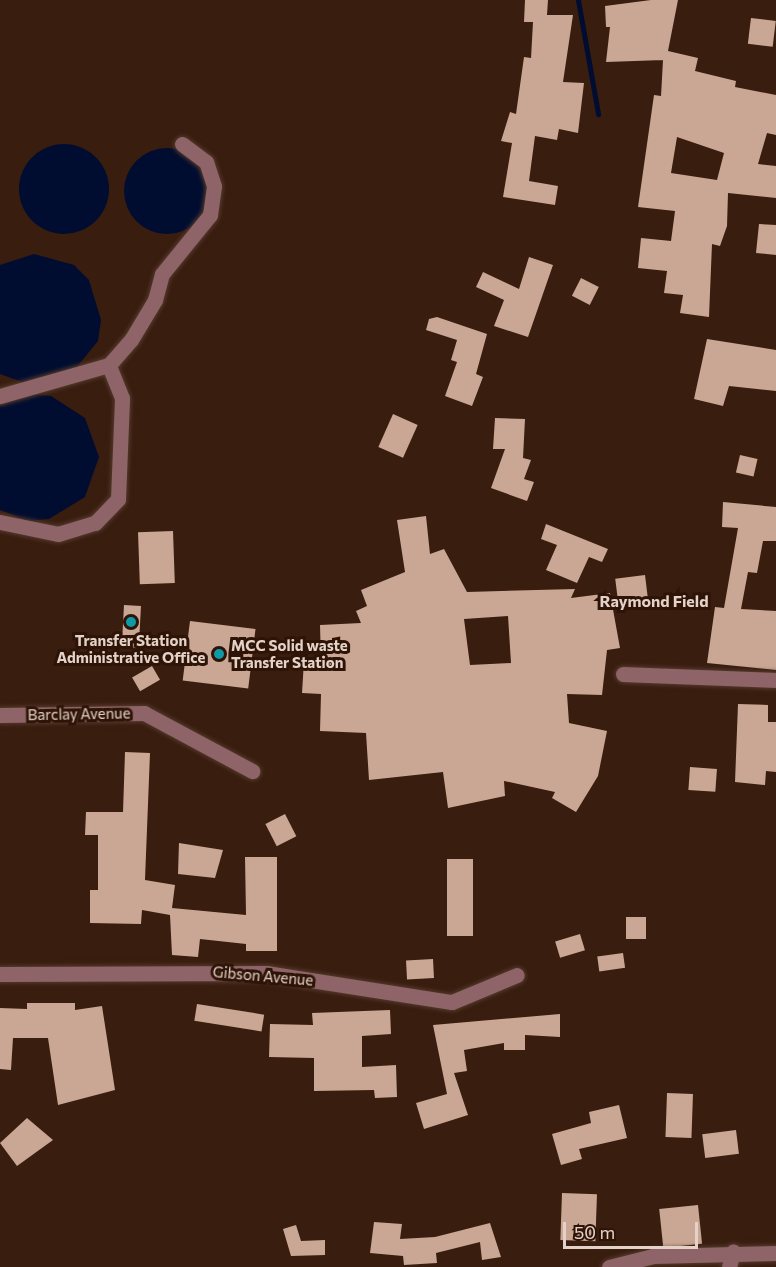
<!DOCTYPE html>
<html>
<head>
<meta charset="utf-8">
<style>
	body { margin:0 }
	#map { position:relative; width:776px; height:1267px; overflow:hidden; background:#391d0f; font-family:Commissioner,sans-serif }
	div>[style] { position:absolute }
	.water>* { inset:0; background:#000d30 }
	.round { border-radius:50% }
	.stream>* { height:5px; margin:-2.5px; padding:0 2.5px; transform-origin:2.5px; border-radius:2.5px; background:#000d30 }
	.building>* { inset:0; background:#caa794; transform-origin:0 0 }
	.roads { filter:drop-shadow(0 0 2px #543a2d) drop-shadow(0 0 2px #543a2d) }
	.minor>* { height:15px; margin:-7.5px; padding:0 7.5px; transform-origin:7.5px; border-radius:7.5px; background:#8f6468 }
	.dots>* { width:16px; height:16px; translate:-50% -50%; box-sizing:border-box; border:3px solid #2e1406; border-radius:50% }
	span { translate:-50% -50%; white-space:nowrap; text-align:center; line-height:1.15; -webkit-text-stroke:6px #2e1406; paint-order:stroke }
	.poi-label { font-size:15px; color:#e4d1c8; font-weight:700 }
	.left { translate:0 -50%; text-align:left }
	.street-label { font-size:15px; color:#e4d1c8 }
	.neighbourhood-label { font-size:16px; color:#e4d1c8; font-weight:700 }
	.scale { position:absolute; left:563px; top:1222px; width:135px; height:27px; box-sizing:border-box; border:3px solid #e4d1c8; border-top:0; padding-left:8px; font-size:18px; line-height:21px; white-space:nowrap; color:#e4d1c8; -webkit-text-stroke:4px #2e1406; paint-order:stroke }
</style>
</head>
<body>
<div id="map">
	<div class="water">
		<i class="round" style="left:19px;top:144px;width:90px;height:90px"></i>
		<i class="round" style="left:124px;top:148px;width:86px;height:86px"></i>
		<i style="clip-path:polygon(34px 254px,74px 265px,89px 280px,101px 320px,98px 341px,71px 374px,28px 384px,0 374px,0 265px)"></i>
		<i style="clip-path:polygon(30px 394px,51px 396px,85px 418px,99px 457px,85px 497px,49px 519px,28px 521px,0 510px,0 406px)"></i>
	</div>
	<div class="stream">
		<i style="left:578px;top:0;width:116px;rotate:80deg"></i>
	</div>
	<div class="building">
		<i style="clip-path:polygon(525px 0,548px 0,547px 15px,573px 15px,563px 82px,584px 83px,578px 133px,559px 129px,557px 140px,535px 136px,529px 181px,558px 186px,555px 205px,503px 197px,512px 143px,501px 141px,510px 112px,516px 114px,524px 57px,531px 58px,533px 22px,524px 22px)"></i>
		<i style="clip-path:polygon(evenodd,651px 0,678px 0,668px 51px,698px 58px,695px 71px,736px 81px,735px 87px,776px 95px,776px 135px,767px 133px,758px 164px,776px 166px,776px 198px,728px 193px,727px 226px,720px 246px,712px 244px,709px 317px,680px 313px,683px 295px,664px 293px,667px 271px,638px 268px,641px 238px,671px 241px,675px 211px,638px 207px,654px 95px,661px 96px,663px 60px,606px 62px,610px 27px,606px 27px,605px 6px,651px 0,677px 137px,724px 153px,717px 180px,671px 173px,677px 137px)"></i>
		<i style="left:751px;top:18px;width:25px;height:26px;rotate:7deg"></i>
		<i style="clip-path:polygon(759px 224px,776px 225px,776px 255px,756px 253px)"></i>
		<i style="clip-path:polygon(529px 257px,553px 265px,528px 337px,494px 326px,504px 300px,476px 287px,483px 272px,519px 289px)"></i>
		<i style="left:581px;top:278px;width:20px;height:20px;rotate:27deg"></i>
		<i style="clip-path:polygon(437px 317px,487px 334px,476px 374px,483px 377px,472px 406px,445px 396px,457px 362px,451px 360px,457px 340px,426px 330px,429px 319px)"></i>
		<i style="clip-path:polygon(707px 339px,776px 350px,776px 391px,729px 386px,723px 406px,694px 399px)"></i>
		<i style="left:393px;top:414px;width:27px;height:36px;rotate:24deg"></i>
		<i style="clip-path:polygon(495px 418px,525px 419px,523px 458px,531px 460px,524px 479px,534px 482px,527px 501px,491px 488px,505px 449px,493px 449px)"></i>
		<i style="left:740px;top:455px;width:18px;height:18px;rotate:13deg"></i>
		<i style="clip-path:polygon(723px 502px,776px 507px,776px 541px,763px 541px,757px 573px,748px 572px,741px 609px,776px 611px,776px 670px,707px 663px,715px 607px,724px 608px,738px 528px,722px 527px)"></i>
		<i style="clip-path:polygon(evenodd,426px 516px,430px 554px,444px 549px,467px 592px,575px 589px,571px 598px,610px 593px,620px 648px,607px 650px,602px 695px,567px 694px,569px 723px,607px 731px,598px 776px,576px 812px,552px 798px,555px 792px,504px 781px,505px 796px,448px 808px,443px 772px,369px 780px,366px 733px,320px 731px,321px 694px,302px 693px,304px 661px,321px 662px,320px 625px,361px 623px,356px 611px,367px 606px,361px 590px,405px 572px,397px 520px,426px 516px,508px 616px,511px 663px,470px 665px,464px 619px,508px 616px)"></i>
		<i style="clip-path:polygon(546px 524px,608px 549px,602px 562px,589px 557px,577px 583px,546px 570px,557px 545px,541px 539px)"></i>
		<i style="left:173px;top:531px;width:52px;height:35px;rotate:88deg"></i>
		<i style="left:645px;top:575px;width:25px;height:30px;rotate:83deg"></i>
		<i style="left:124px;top:605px;width:17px;height:42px;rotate:3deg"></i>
		<i style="left:190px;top:621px;width:66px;height:60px;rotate:7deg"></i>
		<i style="left:152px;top:666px;width:16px;height:23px;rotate:60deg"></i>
		<i style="clip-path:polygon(738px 704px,768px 705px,768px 722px,776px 722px,776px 772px,766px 771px,765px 785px,735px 782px)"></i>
		<i style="clip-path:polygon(125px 752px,150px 753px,145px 880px,175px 885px,172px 908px,246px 915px,245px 857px,277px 857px,277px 951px,246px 951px,246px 944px,200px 939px,198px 957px,172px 955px,170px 915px,142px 910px,141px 924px,90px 923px,90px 890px,98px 890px,98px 835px,85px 835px,86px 812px,123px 812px)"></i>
		<i style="left:690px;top:767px;width:27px;height:23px;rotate:4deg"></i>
		<i style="left:285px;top:814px;width:25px;height:22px;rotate:63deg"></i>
		<i style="clip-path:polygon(179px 843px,223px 850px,215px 878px,178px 874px)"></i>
		<i style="left:447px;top:859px;width:26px;height:77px"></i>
		<i style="left:626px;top:917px;width:20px;height:22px"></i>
		<i style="left:580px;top:934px;width:17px;height:26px;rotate:73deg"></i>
		<i style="left:623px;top:953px;width:15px;height:26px;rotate:82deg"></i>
		<i style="left:433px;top:959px;width:19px;height:27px;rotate:87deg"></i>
		<i style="clip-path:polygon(27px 1003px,75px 1003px,75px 1010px,102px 1006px,115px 1090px,58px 1105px,48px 1038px,13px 1038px,11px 1070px,0 1069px,0 1008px,27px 1009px)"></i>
		<i style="left:197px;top:1004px;width:68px;height:17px;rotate:9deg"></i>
		<i style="clip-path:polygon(390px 1010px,391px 1034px,362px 1036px,362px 1067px,396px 1065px,397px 1097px,375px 1098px,374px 1090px,314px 1091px,314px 1058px,269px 1057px,270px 1024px,313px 1025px,312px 1013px)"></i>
		<i style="clip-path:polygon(560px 1014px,560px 1037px,525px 1035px,525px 1050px,504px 1050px,504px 1043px,464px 1050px,467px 1071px,454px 1073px,468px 1115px,424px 1129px,416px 1103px,447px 1094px,433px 1025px)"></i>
		<i style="left:667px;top:1093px;width:26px;height:44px;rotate:2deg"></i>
		<i style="clip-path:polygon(619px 1105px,627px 1138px,579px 1149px,582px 1159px,561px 1165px,552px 1134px,591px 1123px,589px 1112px)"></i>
		<i style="clip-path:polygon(27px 1118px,53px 1140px,17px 1166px,0 1143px)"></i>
		<i style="left:736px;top:1130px;width:24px;height:34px;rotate:83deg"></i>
		<i style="left:562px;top:1193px;width:35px;height:47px;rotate:2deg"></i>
		<i style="left:698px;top:1205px;width:39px;height:39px;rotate:84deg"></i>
		<i style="clip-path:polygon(374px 1222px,402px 1224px,400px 1239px,435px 1237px,490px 1223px,501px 1257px,482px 1260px,480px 1242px,436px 1253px,437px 1263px,404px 1265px,403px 1256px,370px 1253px)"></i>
		<i style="clip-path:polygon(296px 1225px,301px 1241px,325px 1240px,325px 1255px,291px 1256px,283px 1229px)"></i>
	</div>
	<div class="roads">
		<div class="minor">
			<i style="left:0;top:396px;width:113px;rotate:-15.9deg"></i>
			<i style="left:109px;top:365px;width:33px;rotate:-49deg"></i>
			<i style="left:131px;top:340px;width:47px;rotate:-59deg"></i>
			<i style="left:155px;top:300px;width:27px;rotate:-75deg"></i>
			<i style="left:162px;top:274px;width:76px;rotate:-50.9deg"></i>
			<i style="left:210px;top:215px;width:29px;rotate:-82deg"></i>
			<i style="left:214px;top:186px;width:25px;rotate:-108deg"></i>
			<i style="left:206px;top:162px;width:30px;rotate:-143deg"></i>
			<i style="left:0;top:522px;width:59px;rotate:11.7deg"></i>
			<i style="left:58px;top:534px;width:39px;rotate:-17deg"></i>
			<i style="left:95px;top:523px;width:33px;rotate:-46deg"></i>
			<i style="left:118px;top:499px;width:101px;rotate:-87.7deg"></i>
			<i style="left:122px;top:398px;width:35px;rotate:-112deg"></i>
			<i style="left:623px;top:674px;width:153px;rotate:2.2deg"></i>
			<i style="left:0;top:715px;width:144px;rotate:-0.8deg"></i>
			<i style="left:144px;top:713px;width:123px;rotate:28.2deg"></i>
			<i style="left:0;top:974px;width:266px;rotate:-0.2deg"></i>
			<i style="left:266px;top:973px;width:188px;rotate:8.9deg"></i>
			<i style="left:452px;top:1002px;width:70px;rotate:-22.6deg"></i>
			<i style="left:609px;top:1267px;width:45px;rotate:-14deg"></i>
			<i style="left:653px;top:1256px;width:123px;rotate:-1.4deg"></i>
			<i style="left:729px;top:1267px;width:16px;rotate:-75deg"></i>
		</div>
	</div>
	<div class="dots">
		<i style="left:131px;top:622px;background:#0f9aa8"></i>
		<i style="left:219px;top:654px;background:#0f9aa8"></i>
	</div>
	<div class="poi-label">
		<span style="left:131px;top:649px">Transfer Station<br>Administrative Office</span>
		<span class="left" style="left:231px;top:654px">MCC Solid waste<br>Transfer Station</span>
	</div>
	<div class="street-label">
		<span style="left:79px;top:714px;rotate:-1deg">Barclay Avenue</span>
		<span style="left:263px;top:976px;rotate:5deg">Gibson Avenue</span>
	</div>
	<div class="neighbourhood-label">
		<span style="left:654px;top:601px">Raymond Field</span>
	</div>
	<div class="scale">50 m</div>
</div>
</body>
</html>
